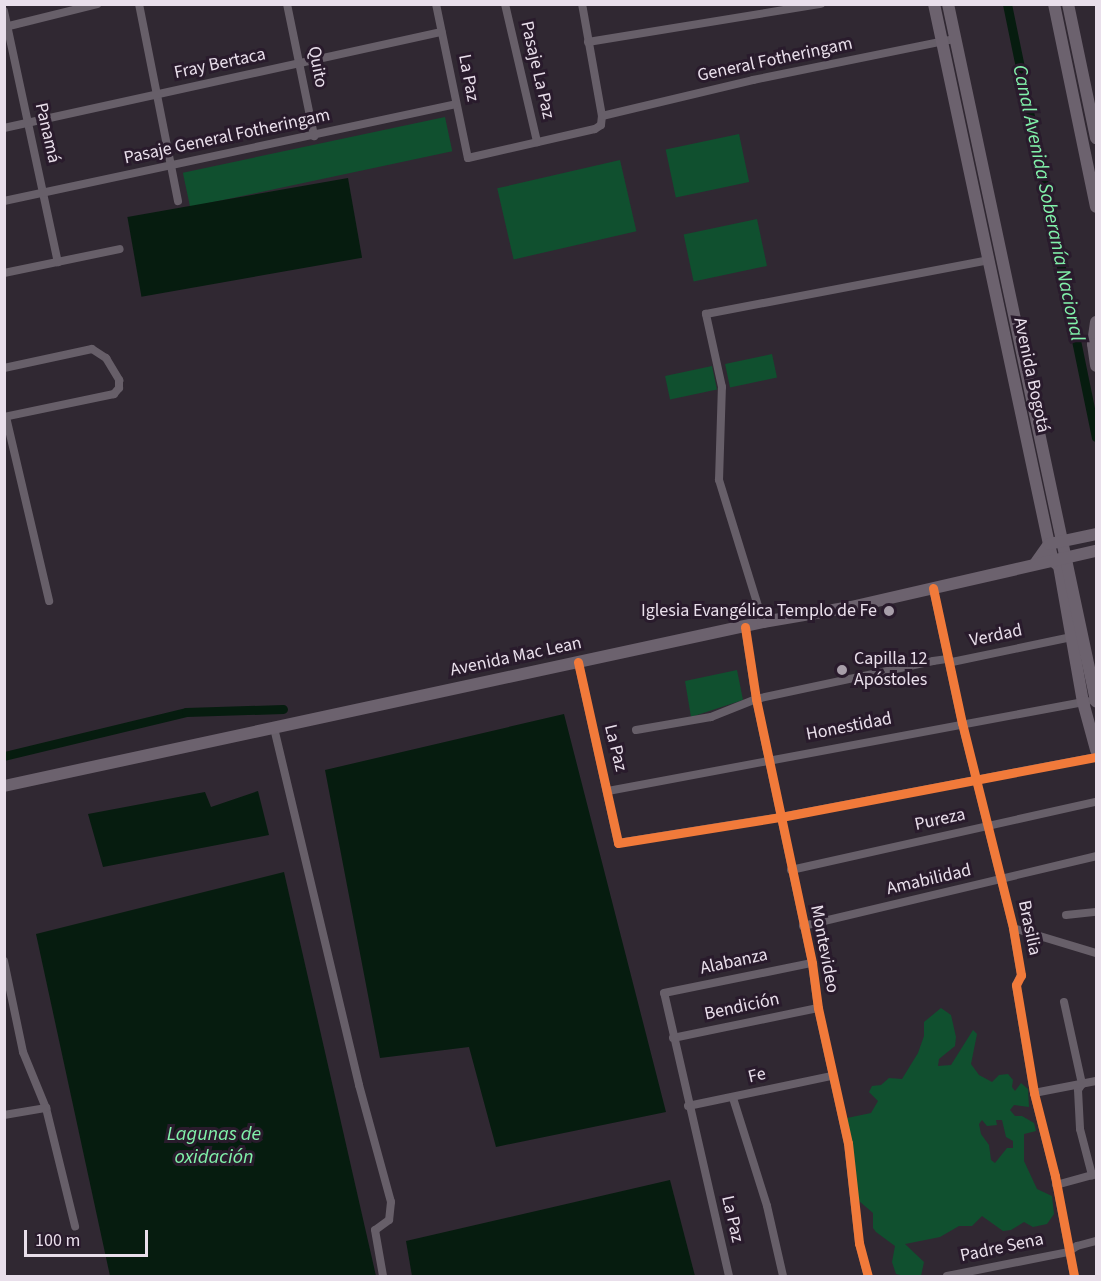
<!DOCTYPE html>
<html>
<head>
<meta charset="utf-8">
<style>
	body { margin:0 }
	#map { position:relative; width:1101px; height:1281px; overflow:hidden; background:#302832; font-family:"Source Sans 3",sans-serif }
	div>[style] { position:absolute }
	.green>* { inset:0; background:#10502f; transform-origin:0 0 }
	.water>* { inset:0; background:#061c0f; transform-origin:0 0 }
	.canal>* { height:9px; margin:-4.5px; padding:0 4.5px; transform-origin:4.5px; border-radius:4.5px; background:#061c0f }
	.street>* { height:8px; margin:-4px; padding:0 4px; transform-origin:4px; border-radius:4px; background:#675f69 }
	.secondary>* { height:12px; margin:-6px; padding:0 6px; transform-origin:6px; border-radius:6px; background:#6c626e }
	.cycleway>* { height:9px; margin:-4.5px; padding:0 4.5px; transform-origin:4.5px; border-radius:4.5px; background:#f17a3a }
	.dots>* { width:16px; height:16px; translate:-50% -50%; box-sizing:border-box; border:3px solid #291b2c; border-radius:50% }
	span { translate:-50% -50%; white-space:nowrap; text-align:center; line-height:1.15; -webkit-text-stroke:6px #291b2c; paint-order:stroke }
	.street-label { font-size:18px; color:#e9dfeb }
	.poi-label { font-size:18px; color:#e9dfeb }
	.right { translate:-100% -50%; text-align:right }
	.left { translate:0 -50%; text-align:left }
	.water-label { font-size:20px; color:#82f2ab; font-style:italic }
	.frame { position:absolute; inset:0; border:6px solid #e9dfeb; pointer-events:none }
	.scale { position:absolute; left:24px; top:1230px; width:124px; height:27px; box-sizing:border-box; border:3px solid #e9dfeb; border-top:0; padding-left:8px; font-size:18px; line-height:21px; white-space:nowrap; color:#e9dfeb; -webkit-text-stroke:4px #291b2c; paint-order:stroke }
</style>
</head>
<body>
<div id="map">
	<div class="green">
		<i style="left:445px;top:117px;width:35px;height:268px;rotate:78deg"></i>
		<i style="left:739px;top:134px;width:49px;height:75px;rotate:78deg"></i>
		<i style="left:620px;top:160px;width:73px;height:126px;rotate:77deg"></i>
		<i style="left:757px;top:219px;width:48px;height:75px;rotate:78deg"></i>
		<i style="left:772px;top:354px;width:24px;height:48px;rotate:78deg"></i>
		<i style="left:712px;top:366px;width:24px;height:48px;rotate:78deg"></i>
		<i style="clip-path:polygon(737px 670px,743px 700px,691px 717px,685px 681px)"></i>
		<i style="clip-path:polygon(evenodd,941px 1008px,951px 1015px,956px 1037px,955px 1046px,939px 1059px,938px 1066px,951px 1065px,973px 1030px,977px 1034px,971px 1064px,979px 1075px,992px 1082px,999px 1075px,1008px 1074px,1013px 1080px,1012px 1087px,1015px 1091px,1021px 1083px,1028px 1089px,1029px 1107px,1014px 1105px,1010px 1110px,1015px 1116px,1022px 1116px,1034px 1123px,1036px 1131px,1024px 1134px,1024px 1161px,1037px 1189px,1052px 1196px,1054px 1214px,1047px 1224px,1033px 1227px,1024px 1222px,1011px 1230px,1003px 1231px,982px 1216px,972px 1226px,959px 1226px,940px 1237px,905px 1244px,924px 1262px,921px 1276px,905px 1276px,896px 1274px,892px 1262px,895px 1246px,876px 1232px,873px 1228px,873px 1213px,859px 1201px,847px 1118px,871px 1113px,878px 1101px,869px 1092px,872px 1086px,881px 1085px,889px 1078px,902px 1079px,918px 1053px,924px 1036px,924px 1022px,941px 1008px,982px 1120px,987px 1126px,997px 1125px,996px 1120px,1002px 1120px,1006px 1137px,1013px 1141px,1013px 1148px,1007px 1148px,995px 1163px,991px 1160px,989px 1145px,981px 1134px,979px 1124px,982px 1120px)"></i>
	</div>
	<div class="water">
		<i style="left:348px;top:178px;width:81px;height:224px;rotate:80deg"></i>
		<i style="clip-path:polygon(564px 714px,666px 1112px,496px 1147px,469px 1047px,380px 1058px,325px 770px)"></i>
		<i style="clip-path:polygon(258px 791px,269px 835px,103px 867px,88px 814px,205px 792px,211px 807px)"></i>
		<i style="clip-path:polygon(284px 872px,376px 1276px,110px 1276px,36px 934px)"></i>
		<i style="clip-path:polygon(670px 1180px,695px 1276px,412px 1276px,406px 1241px)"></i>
	</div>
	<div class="canal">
		<i style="left:1007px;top:4px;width:442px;rotate:78.4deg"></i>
		<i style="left:4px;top:756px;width:187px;rotate:-13.6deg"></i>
		<i style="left:186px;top:712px;width:97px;rotate:-1.8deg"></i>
	</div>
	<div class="street">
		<i style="left:139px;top:4px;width:201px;rotate:78.8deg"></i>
		<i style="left:287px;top:4px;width:135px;rotate:78.4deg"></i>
		<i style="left:436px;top:4px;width:157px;rotate:78.3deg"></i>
		<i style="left:468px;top:158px;width:130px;rotate:-12.9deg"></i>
		<i style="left:595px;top:129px;width:7px;rotate:-34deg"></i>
		<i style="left:601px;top:125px;width:9px;rotate:-84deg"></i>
		<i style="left:602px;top:116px;width:114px;rotate:-100.1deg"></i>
		<i style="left:505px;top:4px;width:142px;rotate:76.9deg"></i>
		<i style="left:4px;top:11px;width:257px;rotate:77.9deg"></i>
		<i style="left:5px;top:27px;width:95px;rotate:-14deg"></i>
		<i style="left:588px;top:42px;width:236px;rotate:-9.3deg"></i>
		<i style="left:602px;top:116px;width:155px;rotate:-13.4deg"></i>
		<i style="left:753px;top:80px;width:206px;rotate:-11.5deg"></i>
		<i style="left:4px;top:128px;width:448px;rotate:-12.4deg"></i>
		<i style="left:4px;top:201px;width:461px;rotate:-12.1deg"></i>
		<i style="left:4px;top:273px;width:118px;rotate:-11.7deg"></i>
		<i style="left:4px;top:368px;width:90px;rotate:-12.2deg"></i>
		<i style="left:92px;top:349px;width:17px;rotate:33deg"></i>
		<i style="left:106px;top:358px;width:26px;rotate:59deg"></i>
		<i style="left:119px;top:380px;width:8px;rotate:90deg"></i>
		<i style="left:119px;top:388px;width:8px;rotate:130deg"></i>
		<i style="left:114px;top:394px;width:112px;rotate:168.2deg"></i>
		<i style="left:6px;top:417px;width:189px;rotate:76.8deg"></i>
		<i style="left:933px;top:588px;width:138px;rotate:77.9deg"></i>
		<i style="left:962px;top:723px;width:211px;rotate:76deg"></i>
		<i style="left:1013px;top:928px;width:48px;rotate:80.3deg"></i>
		<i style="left:1021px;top:975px;width:11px;rotate:117deg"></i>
		<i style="left:1016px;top:985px;width:109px;rotate:80.5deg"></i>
		<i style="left:1034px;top:1093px;width:86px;rotate:75.8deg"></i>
		<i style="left:1055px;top:1176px;width:102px;rotate:79.2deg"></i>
		<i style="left:763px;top:622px;width:149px;rotate:-107.2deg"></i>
		<i style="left:719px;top:480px;width:93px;rotate:-88.2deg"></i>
		<i style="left:722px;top:387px;width:75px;rotate:-102.4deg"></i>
		<i style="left:706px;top:314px;width:287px;rotate:-10.8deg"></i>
		<i style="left:745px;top:627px;width:73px;rotate:81.3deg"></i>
		<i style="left:756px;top:699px;width:270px;rotate:78deg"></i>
		<i style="left:812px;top:963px;width:45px;rotate:82.4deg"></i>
		<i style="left:818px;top:1008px;width:138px;rotate:77.5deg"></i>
		<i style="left:848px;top:1143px;width:101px;rotate:83.7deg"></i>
		<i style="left:859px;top:1243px;width:34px;rotate:75deg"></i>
		<i style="left:578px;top:662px;width:185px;rotate:77.5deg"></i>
		<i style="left:618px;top:843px;width:165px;rotate:-9.1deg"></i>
		<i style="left:781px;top:817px;width:321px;rotate:-10.8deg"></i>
		<i style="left:274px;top:728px;width:367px;rotate:76.6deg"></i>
		<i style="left:359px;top:1085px;width:121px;rotate:74.7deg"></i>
		<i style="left:391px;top:1202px;width:18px;rotate:96deg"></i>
		<i style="left:389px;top:1220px;width:17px;rotate:144deg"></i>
		<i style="left:375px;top:1230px;width:47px;rotate:80.1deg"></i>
		<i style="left:636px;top:730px;width:76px;rotate:-9.8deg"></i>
		<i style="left:711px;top:717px;width:48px;rotate:-21.8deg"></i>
		<i style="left:756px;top:699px;width:181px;rotate:-12.1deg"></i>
		<i style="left:933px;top:661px;width:15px;rotate:-8deg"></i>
		<i style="left:948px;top:659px;width:5px;rotate:37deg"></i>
		<i style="left:952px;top:662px;width:127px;rotate:-11.8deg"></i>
		<i style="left:608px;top:791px;width:488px;rotate:-10.6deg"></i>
		<i style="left:791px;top:870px;width:312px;rotate:-12.6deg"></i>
		<i style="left:1066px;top:915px;width:30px;rotate:-6deg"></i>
		<i style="left:803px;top:926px;width:301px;rotate:-13.4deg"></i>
		<i style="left:1013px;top:928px;width:87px;rotate:16.8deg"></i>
		<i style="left:4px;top:961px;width:93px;rotate:78.2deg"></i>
		<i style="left:23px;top:1052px;width:61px;rotate:67.7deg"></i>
		<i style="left:46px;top:1108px;width:122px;rotate:76.2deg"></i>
		<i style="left:1064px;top:1002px;width:84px;rotate:77.6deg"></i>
		<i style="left:1082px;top:1084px;width:7px;rotate:124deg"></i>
		<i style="left:1078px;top:1090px;width:39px;rotate:87deg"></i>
		<i style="left:1080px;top:1129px;width:48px;rotate:75.4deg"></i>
		<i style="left:673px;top:1038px;width:148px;rotate:-11.7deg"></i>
		<i style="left:1034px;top:1093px;width:63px;rotate:-11deg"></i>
		<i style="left:733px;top:1098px;width:113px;rotate:72.5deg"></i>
		<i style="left:767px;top:1206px;width:72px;rotate:77.1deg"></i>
		<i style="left:688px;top:1106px;width:147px;rotate:-11.8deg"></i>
		<i style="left:4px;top:1115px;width:43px;rotate:-9.5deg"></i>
		<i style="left:1056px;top:1185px;width:41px;rotate:-15.4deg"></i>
		<i style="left:729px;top:1276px;width:290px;rotate:-102.9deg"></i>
		<i style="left:664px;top:993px;width:151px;rotate:-11.5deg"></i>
		<i style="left:947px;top:1276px;width:123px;rotate:-11.2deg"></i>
		<i style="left:1068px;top:1252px;width:11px;rotate:-34deg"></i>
		<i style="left:1077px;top:1246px;width:20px;rotate:-15deg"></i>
	</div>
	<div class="secondary">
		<i style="left:934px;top:4px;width:552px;rotate:77.98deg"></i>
		<i style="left:1049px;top:544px;width:17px;rotate:77deg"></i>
		<i style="left:1053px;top:561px;width:8px;rotate:40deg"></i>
		<i style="left:1059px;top:566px;width:138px;rotate:80deg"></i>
		<i style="left:1083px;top:702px;width:50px;rotate:74.8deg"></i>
		<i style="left:948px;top:4px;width:713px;rotate:78.01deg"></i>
		<i style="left:1054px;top:4px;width:207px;rotate:78.3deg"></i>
		<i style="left:1068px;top:4px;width:137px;rotate:78.2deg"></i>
		<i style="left:1096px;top:322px;width:22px;rotate:98deg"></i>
		<i style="left:1093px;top:344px;width:22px;rotate:82deg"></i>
		<i style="left:1035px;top:564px;width:24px;rotate:-55deg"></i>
		<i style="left:1049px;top:544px;width:48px;rotate:-12deg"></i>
		<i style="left:4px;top:786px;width:777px;rotate:-12.19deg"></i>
		<i style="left:763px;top:622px;width:89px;rotate:-9.7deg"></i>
		<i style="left:851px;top:607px;width:251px;rotate:-12.9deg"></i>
	</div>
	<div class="cycleway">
		<i style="left:933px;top:588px;width:138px;rotate:77.9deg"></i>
		<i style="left:962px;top:723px;width:211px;rotate:76deg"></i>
		<i style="left:1013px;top:928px;width:48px;rotate:80.3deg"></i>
		<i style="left:1021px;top:975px;width:11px;rotate:117deg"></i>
		<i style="left:1016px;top:985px;width:109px;rotate:80.5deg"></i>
		<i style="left:1034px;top:1093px;width:86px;rotate:75.8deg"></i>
		<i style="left:1055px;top:1176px;width:102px;rotate:79.2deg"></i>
		<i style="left:745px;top:627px;width:73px;rotate:81.3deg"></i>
		<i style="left:756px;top:699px;width:270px;rotate:78deg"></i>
		<i style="left:812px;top:963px;width:45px;rotate:82.4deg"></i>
		<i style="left:818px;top:1008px;width:138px;rotate:77.5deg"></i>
		<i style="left:848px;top:1143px;width:101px;rotate:83.7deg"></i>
		<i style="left:859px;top:1243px;width:34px;rotate:75deg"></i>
		<i style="left:578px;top:662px;width:185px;rotate:77.5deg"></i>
		<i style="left:618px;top:843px;width:165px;rotate:-9.1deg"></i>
		<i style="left:781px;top:817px;width:321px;rotate:-10.8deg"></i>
	</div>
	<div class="dots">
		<i style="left:889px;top:611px;background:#a89faa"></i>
		<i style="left:842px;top:670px;background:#a89faa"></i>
	</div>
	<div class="street-label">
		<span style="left:775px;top:60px;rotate:-12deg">General Fotheringam</span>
		<span style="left:220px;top:64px;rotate:-12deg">Fray Bertaca</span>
		<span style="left:317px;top:67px;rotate:79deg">Quito</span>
		<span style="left:537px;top:70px;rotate:77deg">Pasaje La Paz</span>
		<span style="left:468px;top:78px;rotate:79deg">La Paz</span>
		<span style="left:47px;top:133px;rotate:77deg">Panamá</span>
		<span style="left:227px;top:137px;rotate:-12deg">Pasaje General Fotheringam</span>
		<span style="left:1031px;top:375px;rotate:78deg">Avenida Bogotá</span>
		<span style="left:996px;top:636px;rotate:-12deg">Verdad</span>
		<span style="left:516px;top:657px;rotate:-12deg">Avenida Mac Lean</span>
		<span style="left:849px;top:727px;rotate:-11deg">Honestidad</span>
		<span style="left:615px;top:748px;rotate:76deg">La Paz</span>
		<span style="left:940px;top:820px;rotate:-12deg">Pureza</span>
		<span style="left:929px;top:880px;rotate:-13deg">Amabilidad</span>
		<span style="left:1029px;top:928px;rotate:78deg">Brasilia</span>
		<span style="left:824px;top:949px;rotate:79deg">Montevideo</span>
		<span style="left:734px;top:962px;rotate:-12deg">Alabanza</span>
		<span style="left:742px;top:1007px;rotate:-12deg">Bendición</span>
		<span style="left:757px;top:1076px;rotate:-13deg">Fe</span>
		<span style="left:732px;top:1219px;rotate:77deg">La Paz</span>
		<span style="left:1002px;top:1248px;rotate:-12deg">Padre Sena</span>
	</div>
	<div class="poi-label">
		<span class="right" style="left:877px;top:611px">Iglesia Evangélica Templo de Fe</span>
		<span class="left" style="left:854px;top:670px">Capilla 12<br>Apóstoles</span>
	</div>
	<div class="water-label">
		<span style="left:1048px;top:203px;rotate:78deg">Canal Avenida Soberanía Nacional</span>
		<span style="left:214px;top:1146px">Lagunas de<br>oxidación</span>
	</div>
	<div class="frame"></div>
	<div class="scale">100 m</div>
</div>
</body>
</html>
